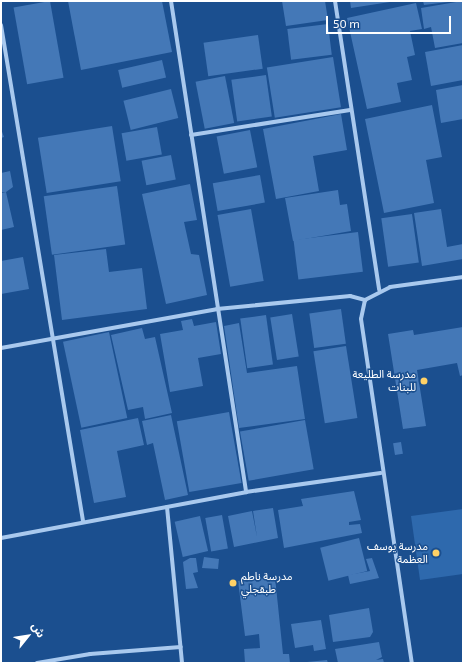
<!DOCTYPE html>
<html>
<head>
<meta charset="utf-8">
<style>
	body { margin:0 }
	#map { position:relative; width:464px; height:664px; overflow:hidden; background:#1b4f8f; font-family:"Exo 2","Noto Sans Arabic",sans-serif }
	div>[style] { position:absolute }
	.green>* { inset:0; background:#2e69ad }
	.building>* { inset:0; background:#4478b7; transform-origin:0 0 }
	.street>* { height:4px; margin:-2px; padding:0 2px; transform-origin:2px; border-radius:2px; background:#a9c9ee }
	.dots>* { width:11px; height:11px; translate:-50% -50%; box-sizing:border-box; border:2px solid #1b4f8f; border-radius:50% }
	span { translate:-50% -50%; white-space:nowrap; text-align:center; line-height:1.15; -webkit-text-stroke:3px #1b4f8f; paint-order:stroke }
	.poi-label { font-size:11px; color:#fff }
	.right { translate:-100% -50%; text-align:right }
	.left { translate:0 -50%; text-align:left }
	.frame { position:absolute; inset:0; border:2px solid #fff; pointer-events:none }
	.north { position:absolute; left:8px; top:616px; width:40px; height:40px; -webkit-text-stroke:3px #1b4f8f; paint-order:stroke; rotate:60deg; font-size:11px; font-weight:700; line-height:16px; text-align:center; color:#fff }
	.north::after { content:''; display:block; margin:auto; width:14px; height:18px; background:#fff; clip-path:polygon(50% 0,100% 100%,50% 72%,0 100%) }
	.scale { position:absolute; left:326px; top:16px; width:125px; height:18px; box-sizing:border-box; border:2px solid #fff; border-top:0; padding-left:5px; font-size:12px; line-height:14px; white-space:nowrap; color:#fff; -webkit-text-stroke:3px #1b4f8f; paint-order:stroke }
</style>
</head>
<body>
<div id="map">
	<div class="green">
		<i style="clip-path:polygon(463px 509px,463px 574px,420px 580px,411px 516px)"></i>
	</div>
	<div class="building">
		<i style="left:50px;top:1px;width:78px;height:37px;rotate:80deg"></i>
		<i style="clip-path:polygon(68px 1px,162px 1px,172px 52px,81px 70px)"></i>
		<i style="clip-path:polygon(282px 1px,325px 1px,328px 20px,286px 26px)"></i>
		<i style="clip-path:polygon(350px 1px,390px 1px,390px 2px,351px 8px)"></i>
		<i style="clip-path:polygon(423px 1px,448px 1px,448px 2px,424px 5px)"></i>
		<i style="clip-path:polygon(462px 1px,463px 43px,435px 48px,431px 27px,424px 29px,421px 8px)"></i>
		<i style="clip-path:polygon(416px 3px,422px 29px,410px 31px,415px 55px,407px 57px,412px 80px,397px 83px,401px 102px,367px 109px,347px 18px)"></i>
		<i style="left:328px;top:24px;width:31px;height:41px;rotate:83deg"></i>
		<i style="left:258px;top:35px;width:34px;height:55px;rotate:82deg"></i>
		<i style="clip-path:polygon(463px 45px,463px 80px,431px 86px,425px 52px)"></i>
		<i style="left:333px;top:57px;width:51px;height:67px;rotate:81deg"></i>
		<i style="left:162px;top:60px;width:18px;height:45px;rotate:77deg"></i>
		<i style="left:266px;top:75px;width:42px;height:35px;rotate:82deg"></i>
		<i style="left:225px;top:76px;width:48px;height:30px;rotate:79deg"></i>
		<i style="clip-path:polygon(463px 85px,463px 119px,441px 123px,436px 90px)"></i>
		<i style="left:171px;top:89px;width:30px;height:49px;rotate:76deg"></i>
		<i style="clip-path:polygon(432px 105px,442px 157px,426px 160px,434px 203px,384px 213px,365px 119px)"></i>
		<i style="clip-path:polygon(341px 114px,347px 150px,313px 156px,319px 191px,276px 199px,263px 129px)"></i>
		<i style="left:112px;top:126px;width:56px;height:75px;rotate:81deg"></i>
		<i style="left:157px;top:127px;width:28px;height:36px;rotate:80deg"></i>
		<i style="clip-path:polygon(1px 129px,4px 137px,1px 138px)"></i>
		<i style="left:250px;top:130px;width:38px;height:34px;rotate:79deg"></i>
		<i style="left:171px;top:155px;width:25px;height:30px;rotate:79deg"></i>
		<i style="clip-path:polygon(10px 171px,13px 187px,6px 192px,14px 227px,1px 230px,1px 193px,6px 192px,1px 192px,1px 173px)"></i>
		<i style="left:260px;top:175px;width:28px;height:48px;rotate:80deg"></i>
		<i style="clip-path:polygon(190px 184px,197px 220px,184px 222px,191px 254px,199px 255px,207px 295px,166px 304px,142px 194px)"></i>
		<i style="left:117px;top:186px;width:59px;height:74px;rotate:82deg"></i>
		<i style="clip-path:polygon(338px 190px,340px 205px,347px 204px,351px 231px,293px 241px,285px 198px)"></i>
		<i style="left:251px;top:209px;width:73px;height:34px;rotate:80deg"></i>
		<i style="clip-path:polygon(441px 209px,447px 247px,463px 244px,463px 259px,422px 266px,414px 213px)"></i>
		<i style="left:412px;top:214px;width:49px;height:31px;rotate:82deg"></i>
		<i style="left:358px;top:232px;width:40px;height:65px;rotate:83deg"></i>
		<i style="clip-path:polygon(106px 249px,109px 272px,142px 268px,147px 309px,62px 320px,54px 255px)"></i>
		<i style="clip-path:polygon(23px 257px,29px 289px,1px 294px,1px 261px)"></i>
		<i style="left:341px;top:309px;width:35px;height:32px;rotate:82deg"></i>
		<i style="left:292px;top:314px;width:43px;height:22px;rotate:81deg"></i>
		<i style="left:266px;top:315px;width:50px;height:26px;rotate:82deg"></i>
		<i style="clip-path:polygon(192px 319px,194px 326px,216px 322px,221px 354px,198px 358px,203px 386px,170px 392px,160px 334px,183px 330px,181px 321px)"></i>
		<i style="clip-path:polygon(239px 323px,247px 373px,297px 366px,305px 419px,239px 428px,224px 326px)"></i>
		<i style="clip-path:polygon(463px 327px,463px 375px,460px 376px,457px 363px,417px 370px,426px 426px,403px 429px,388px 334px,413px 330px,414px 335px)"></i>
		<i style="clip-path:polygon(142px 328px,145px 339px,155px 337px,172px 413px,145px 419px,143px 407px,128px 410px,111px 335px)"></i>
		<i style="left:109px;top:332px;width:88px;height:47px;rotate:78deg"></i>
		<i style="left:346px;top:346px;width:73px;height:33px;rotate:81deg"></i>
		<i style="left:229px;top:412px;width:72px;height:53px;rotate:80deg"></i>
		<i style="clip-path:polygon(171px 415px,188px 495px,165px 500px,153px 443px,147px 445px,142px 421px)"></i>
		<i style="clip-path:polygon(138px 418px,144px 445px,117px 451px,126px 497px,94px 503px,80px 430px)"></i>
		<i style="left:305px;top:420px;width:50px;height:66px;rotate:80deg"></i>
		<i style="left:401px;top:442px;width:12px;height:8px;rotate:81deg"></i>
		<i style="clip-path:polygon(354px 491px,361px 520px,349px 522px,349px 525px,360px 524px,362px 533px,284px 548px,278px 510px,303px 506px,301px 499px)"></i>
		<i style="clip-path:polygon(273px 508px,278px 538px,234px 547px,228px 516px,252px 511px,257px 537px,253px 511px)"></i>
		<i style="left:222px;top:515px;width:34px;height:17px;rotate:80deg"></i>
		<i style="left:200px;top:516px;width:36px;height:26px;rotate:77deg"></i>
		<i style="left:359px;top:538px;width:34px;height:40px;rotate:76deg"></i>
		<i style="clip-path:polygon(204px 557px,219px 559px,218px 569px,202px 568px)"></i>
		<i style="clip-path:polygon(190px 558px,196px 558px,198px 572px,193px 573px,198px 588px,186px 589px,183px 562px)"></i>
		<i style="clip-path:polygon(372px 558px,379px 578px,350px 584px,348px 575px,370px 571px,366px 559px)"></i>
		<i style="clip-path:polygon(275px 577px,283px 654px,289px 654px,290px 663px,245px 663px,244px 649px,260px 648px,259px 634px,245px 636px,238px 581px)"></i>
		<i style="clip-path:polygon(369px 608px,373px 632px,370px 637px,333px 642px,329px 615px)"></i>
		<i style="clip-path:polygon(321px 620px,326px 649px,314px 651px,313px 645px,295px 648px,291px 624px)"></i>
		<i style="clip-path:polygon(379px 642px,382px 657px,376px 660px,383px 659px,384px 663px,338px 663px,335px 649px)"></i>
		<i style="clip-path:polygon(327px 660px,328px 663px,307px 663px,307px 662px)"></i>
	</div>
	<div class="street">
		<i style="left:171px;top:1px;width:497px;rotate:81.3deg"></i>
		<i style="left:335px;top:1px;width:292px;rotate:81.3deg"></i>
		<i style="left:1px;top:25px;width:503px;rotate:80.61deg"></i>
		<i style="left:191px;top:135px;width:161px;rotate:-8.9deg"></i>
		<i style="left:365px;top:300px;width:19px;rotate:102deg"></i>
		<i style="left:361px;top:319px;width:348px;rotate:81.6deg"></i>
		<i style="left:1px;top:348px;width:219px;rotate:-10.2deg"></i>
		<i style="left:217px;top:309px;width:134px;rotate:-5.6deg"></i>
		<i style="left:350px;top:296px;width:16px;rotate:15deg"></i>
		<i style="left:365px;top:300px;width:28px;rotate:-27deg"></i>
		<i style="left:390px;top:287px;width:74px;rotate:-7.8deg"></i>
		<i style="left:167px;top:507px;width:157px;rotate:84.5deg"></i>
		<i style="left:1px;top:538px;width:249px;rotate:-10.6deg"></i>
		<i style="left:246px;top:492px;width:136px;rotate:-8deg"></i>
		<i style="left:37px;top:663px;width:54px;rotate:-9.6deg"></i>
		<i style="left:90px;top:654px;width:91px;rotate:-4.4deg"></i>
	</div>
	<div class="dots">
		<i style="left:424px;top:381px;background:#ffd166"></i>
		<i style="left:436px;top:553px;background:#ffd166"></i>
		<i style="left:233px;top:583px;background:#ffd166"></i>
	</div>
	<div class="poi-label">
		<span class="right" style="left:416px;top:381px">مدرسة الطليعة<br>للبنات</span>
		<span class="right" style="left:428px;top:553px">مدرسة يوسف<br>العظمة</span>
		<span class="left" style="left:241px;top:583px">مدرسة ناطم<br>طبقجلي</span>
	</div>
	<div class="frame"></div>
	<div class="north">ش</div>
	<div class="scale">50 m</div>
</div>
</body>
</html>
